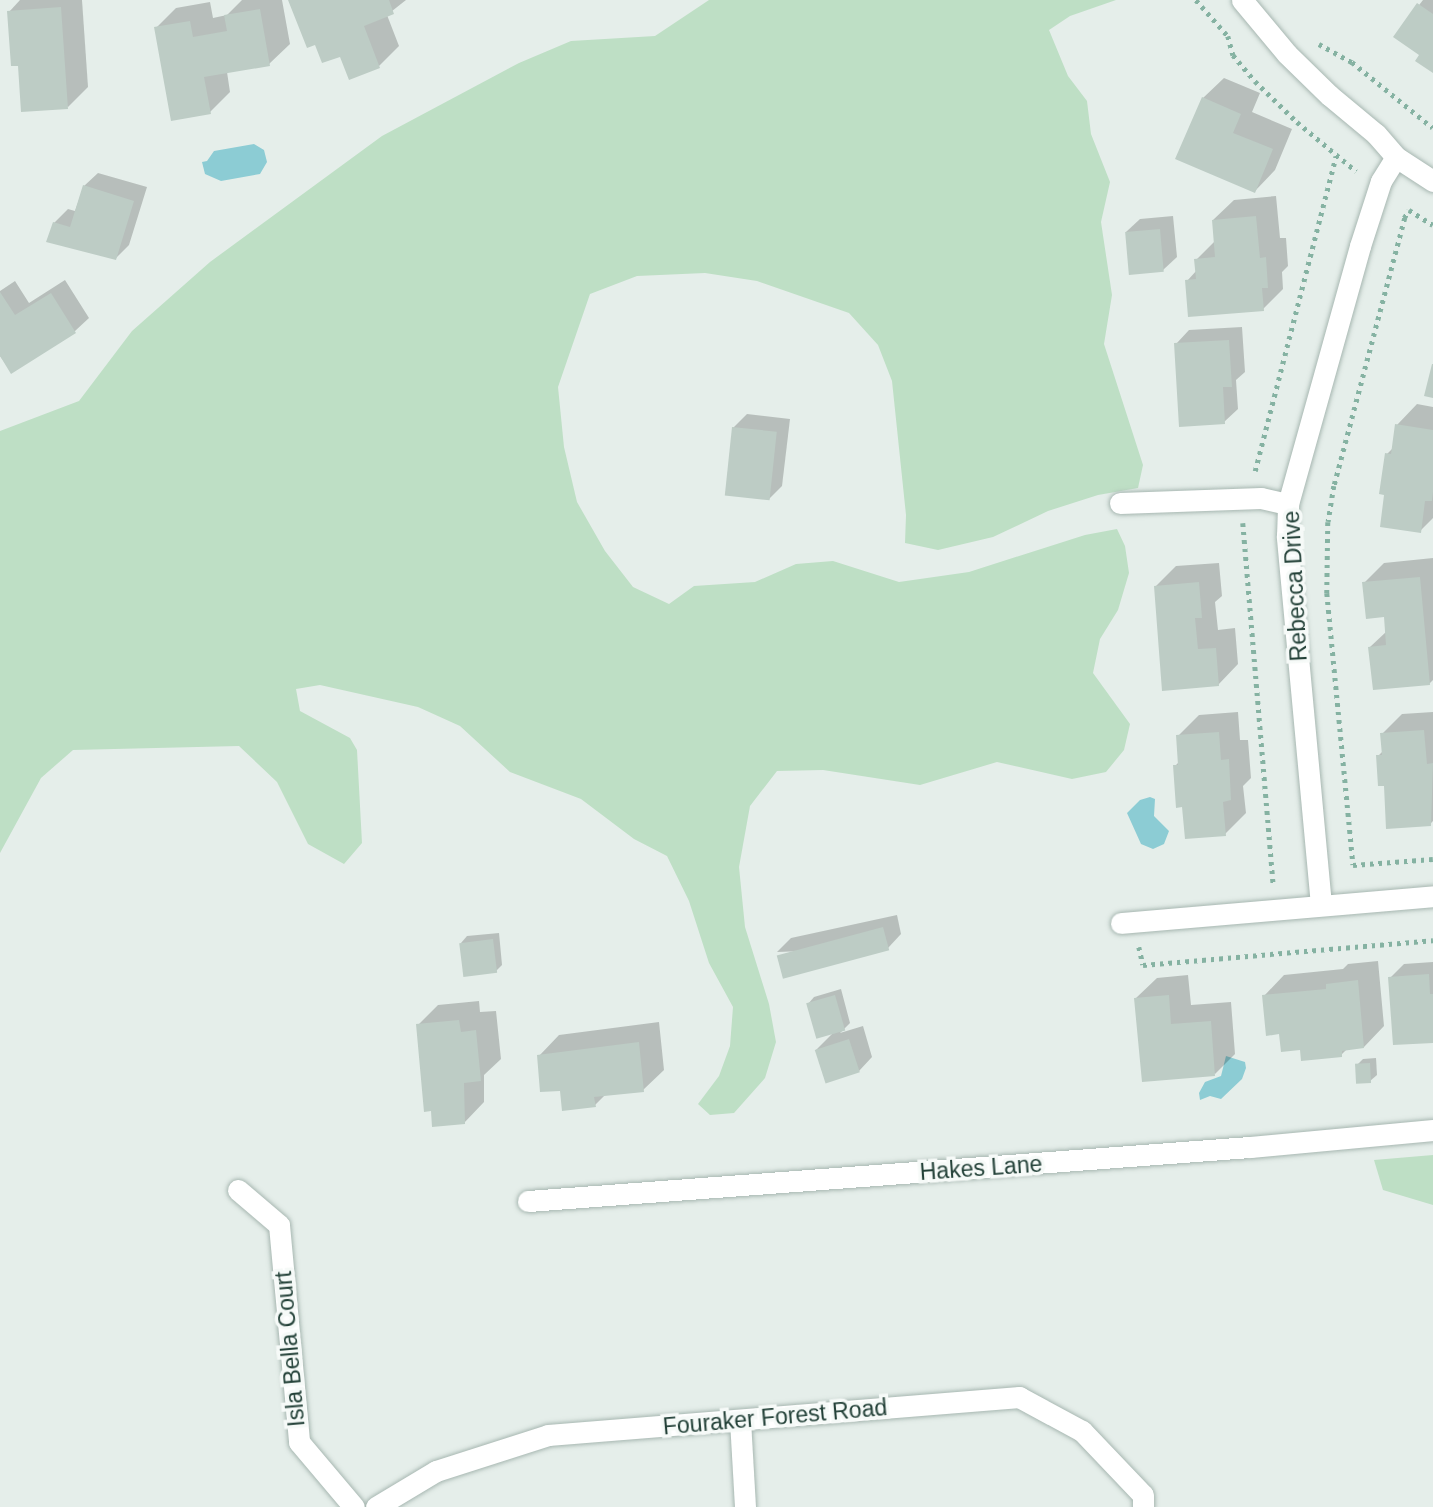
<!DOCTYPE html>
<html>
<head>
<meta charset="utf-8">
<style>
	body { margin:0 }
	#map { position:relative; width:1433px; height:1507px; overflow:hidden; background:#e5eeea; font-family:Arial,sans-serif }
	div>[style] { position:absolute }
	.green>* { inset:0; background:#bedfc5 }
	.water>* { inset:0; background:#8cccd4 }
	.shadow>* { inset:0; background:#0003 }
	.building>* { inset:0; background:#bdccc5; transform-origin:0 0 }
	.path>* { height:4.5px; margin-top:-2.25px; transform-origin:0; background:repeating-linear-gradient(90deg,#85b2a2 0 3.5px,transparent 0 8.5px) }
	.roads { filter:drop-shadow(0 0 2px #a7b7b1) drop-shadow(0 0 2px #a7b7b1) }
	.minor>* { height:21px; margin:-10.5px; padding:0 10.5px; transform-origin:10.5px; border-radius:10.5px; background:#fff }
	span { translate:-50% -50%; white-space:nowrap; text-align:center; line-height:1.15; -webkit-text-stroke:7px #f6faf8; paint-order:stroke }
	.street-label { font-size:23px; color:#234138 }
</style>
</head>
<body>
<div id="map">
	<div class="green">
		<i style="clip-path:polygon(709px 0,1116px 0,1070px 16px,1049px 30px,1068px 76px,1087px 101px,1091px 134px,1110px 182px,1101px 222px,1112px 295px,1104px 344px,1143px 465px,1138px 488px,1098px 495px,1048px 511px,993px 537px,938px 550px,905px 543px,906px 515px,892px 381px,878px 345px,849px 313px,757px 281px,705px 273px,637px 276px,590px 294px,558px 387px,564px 447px,577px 502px,605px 551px,633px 587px,669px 604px,694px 586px,755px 582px,796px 564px,833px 561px,899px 582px,969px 572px,1085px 535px,1117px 529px,1125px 546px,1129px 573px,1118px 610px,1100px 639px,1093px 673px,1130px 724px,1124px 750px,1106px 772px,1072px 779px,997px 762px,920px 785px,823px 770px,777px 771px,750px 806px,739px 867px,745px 927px,769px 1004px,776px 1042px,765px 1078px,734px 1113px,710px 1115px,698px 1104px,719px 1076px,730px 1046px,733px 1007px,709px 963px,689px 901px,667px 856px,634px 839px,581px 799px,510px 772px,460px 726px,418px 707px,320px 685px,296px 689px,300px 711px,350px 738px,357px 750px,362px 843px,344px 864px,308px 844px,277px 782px,239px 746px,73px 750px,41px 778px,0 853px,0 431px,79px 401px,132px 331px,210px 262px,382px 136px,519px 63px,571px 41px,655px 36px)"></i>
		<i style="clip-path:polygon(1433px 1155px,1433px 1205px,1383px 1190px,1374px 1160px)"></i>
	</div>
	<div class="water">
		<i style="clip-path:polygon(254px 144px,264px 150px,267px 162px,260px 174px,221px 181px,205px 174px,202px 162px,207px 161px,214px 151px)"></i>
		<i style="clip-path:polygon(1150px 797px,1155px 799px,1154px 816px,1169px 831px,1164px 844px,1153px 849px,1141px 844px,1127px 813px,1140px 800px)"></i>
		<i style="clip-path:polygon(1226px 1056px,1245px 1062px,1246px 1068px,1242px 1079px,1221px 1099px,1210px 1096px,1200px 1100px,1199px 1093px,1205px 1082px,1221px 1076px)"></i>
	</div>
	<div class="shadow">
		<i style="clip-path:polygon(20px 0,82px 0,88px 87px,68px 107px,19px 64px,9px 12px)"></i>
		<i style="clip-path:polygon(242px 0,282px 0,290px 44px,269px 64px,227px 72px,230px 92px,210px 112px,156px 28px,176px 8px,210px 2px,213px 18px,227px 15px)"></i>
		<i style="clip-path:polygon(290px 0,406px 0,387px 15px,399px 46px,379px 66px,342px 55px,316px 42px)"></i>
		<i style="clip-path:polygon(1423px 0,1433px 0,1433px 71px,1421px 55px,1395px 36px)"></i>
		<i style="clip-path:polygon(1224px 78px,1260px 93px,1252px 112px,1292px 129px,1275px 170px,1255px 191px,1203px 98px)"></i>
		<i style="clip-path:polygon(98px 173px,147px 187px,129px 245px,116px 258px,54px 223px,68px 209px,75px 211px,84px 186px)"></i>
		<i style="clip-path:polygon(1276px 196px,1280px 238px,1286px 238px,1288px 266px,1282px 272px,1283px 289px,1263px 309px,1187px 281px,1197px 270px,1196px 260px,1215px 241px,1213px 220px,1234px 200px)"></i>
		<i style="clip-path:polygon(1173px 216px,1177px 257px,1163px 270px,1126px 232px,1140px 219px)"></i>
		<i style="clip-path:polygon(65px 280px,89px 318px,75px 331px,11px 371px,0 356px,0 291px,15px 281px,29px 303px)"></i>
		<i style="clip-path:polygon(1242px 327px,1245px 372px,1236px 380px,1238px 409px,1224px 422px,1176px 344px,1189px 330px)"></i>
		<i style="clip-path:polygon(1417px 404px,1433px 407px,1433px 518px,1420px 531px,1386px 493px,1387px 454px,1394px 447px,1397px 425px)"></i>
		<i style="clip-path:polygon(747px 414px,790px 419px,782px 486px,768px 500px,733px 428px)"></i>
		<i style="clip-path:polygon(1433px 558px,1433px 680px,1429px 684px,1370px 647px,1387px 631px,1385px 615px,1364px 583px,1384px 563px)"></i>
		<i style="clip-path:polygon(1219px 563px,1222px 596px,1215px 602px,1218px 630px,1235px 628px,1238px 664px,1218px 685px,1155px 587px,1176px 566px)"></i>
		<i style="clip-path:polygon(1238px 712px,1240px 740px,1248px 740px,1251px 778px,1243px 786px,1246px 813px,1225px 834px,1183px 805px,1175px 766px,1180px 761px,1178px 736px,1199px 715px)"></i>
		<i style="clip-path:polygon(1433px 712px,1433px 821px,1430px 824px,1386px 784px,1378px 756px,1383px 751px,1382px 734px,1402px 714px)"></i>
		<i style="clip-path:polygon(897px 915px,901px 934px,888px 948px,777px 952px,791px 938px)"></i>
		<i style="clip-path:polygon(499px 933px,502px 965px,496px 971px,461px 943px,467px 936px)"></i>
		<i style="clip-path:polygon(1378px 961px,1384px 1026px,1364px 1047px,1347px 1049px,1341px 1055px,1301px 1048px,1281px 1032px,1264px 996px,1284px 975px,1343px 969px,1348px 964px)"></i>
		<i style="clip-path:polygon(1433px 962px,1433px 1041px,1390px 978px,1404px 964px)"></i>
		<i style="clip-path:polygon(1188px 975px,1191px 1005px,1231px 1002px,1235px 1054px,1215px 1074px,1136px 998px,1157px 978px)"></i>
		<i style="clip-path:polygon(841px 989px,850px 1023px,840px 1033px,863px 1026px,872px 1057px,859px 1071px,816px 1050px,834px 1032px,808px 1004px,814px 997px)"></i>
		<i style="clip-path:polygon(479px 1001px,480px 1012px,496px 1011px,501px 1059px,484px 1075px,484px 1102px,464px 1123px,418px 1025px,438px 1005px)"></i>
		<i style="clip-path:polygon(659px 1022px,664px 1070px,643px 1090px,606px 1094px,595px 1105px,539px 1056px,559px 1035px)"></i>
		<i style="clip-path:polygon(1376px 1058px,1377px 1075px,1370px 1081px,1357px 1065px,1363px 1059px)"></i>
	</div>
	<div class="building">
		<i style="clip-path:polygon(288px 0,389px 0,394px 14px,364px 26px,380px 68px,349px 80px,340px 57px,322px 63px,315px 45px,307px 48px)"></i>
		<i style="clip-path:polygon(1417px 3px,1433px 14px,1433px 73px,1415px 61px,1419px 55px,1393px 37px)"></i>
		<i style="clip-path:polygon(61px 7px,68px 109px,21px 112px,18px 66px,11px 66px,7px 11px)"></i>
		<i style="clip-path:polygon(260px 9px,270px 66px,204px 77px,211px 114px,171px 121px,154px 27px,190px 21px,193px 37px,227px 31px,224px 15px)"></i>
		<i style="clip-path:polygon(1202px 97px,1241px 114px,1233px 133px,1273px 149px,1255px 193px,1175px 159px)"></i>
		<i style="clip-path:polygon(83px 185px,134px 201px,116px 260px,46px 242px,53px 222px,70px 227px)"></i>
		<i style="clip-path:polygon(1256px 216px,1260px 258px,1266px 257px,1268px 288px,1262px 288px,1264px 311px,1188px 317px,1185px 280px,1196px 279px,1194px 259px,1215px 257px,1212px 220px)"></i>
		<i style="left:1160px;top:229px;width:43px;height:35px;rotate:85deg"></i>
		<i style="clip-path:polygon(0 292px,15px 315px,51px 293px,76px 333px,11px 374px,0 356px)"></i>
		<i style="clip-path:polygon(1229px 340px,1232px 387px,1223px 387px,1225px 424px,1179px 427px,1174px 343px)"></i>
		<i style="clip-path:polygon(1432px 364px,1433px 364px,1433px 398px,1424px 396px)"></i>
		<i style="clip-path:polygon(1395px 424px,1433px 430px,1433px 492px,1432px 501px,1425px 501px,1421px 533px,1380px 527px,1384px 495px,1379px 494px,1385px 453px,1391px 454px)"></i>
		<i style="left:732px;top:427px;width:45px;height:69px;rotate:6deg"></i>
		<i style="clip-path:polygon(1420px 577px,1430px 685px,1373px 690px,1368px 647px,1386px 645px,1384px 617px,1366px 619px,1362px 582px)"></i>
		<i style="clip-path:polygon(1199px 582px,1202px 618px,1195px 618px,1198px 649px,1216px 648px,1219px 686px,1162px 691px,1154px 586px)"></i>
		<i style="clip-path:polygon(1424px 730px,1427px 764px,1433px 763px,1431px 826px,1386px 829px,1384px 786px,1378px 786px,1376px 755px,1382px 755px,1380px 733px)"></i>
		<i style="clip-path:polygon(1219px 732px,1221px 760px,1229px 759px,1231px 800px,1223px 802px,1226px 836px,1185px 839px,1182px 807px,1176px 808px,1173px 765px,1178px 765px,1176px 735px)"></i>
		<i style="left:883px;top:927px;width:24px;height:110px;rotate:75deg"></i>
		<i style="left:493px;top:939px;width:34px;height:34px;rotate:83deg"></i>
		<i style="clip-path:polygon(1429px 974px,1430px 994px,1433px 994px,1433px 1043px,1393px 1045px,1388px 977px)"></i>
		<i style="clip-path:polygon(1358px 980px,1364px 1048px,1342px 1051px,1342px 1057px,1301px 1061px,1300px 1050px,1281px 1052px,1279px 1034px,1266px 1036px,1262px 995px,1326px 989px,1326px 984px)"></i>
		<i style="left:835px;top:995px;width:37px;height:30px;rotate:74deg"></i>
		<i style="clip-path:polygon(1169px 995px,1171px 1024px,1211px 1021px,1215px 1076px,1142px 1082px,1134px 998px)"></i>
		<i style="clip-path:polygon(459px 1020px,461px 1032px,476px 1030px,481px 1081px,464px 1083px,465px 1124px,432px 1127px,431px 1111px,424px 1112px,416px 1024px)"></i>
		<i style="left:849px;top:1039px;width:35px;height:36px;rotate:72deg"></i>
		<i style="clip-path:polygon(639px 1042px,644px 1092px,594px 1097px,596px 1107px,562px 1111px,560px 1091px,540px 1092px,537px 1055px)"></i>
		<i style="left:1370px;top:1063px;width:20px;height:15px;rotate:87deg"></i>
	</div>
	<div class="path">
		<i style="left:1196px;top:0;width:48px;rotate:48.4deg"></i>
		<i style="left:1228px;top:36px;width:20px;rotate:75deg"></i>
		<i style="left:1233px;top:55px;width:34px;rotate:50deg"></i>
		<i style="left:1255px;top:81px;width:59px;rotate:44.3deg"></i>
		<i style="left:1297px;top:122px;width:77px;rotate:39.7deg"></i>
		<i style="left:1319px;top:44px;width:38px;rotate:29deg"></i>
		<i style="left:1352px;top:62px;width:104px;rotate:39.2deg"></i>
		<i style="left:1404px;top:218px;width:9px;rotate:-58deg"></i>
		<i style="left:1409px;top:210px;width:28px;rotate:32deg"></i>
		<i style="left:1405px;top:218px;width:277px;rotate:104.8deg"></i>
		<i style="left:1334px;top:486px;width:36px;rotate:99deg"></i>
		<i style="left:1328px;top:522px;width:71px;rotate:90.8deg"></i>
		<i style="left:1327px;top:593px;width:273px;rotate:84.5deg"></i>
		<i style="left:1353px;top:865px;width:80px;rotate:-4.3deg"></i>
		<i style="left:1255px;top:471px;width:325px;rotate:-75.6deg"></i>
		<i style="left:1243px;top:523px;width:362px;rotate:85.2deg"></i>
		<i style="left:1139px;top:947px;width:18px;rotate:77deg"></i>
		<i style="left:1143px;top:965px;width:291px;rotate:-4.9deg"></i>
	</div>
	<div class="roads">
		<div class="minor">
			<i style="left:1242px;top:0;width:70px;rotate:50.2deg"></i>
			<i style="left:1287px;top:54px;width:59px;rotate:44.3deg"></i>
			<i style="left:1329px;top:95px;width:61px;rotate:39.7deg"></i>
			<i style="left:1376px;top:134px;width:30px;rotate:49deg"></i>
			<i style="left:1396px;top:157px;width:44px;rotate:33deg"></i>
			<i style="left:1120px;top:503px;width:141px;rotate:-2deg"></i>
			<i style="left:1261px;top:498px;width:28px;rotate:13deg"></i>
			<i style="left:1321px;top:905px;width:371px;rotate:-95.3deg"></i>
			<i style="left:1287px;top:536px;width:32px;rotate:-88deg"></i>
			<i style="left:1288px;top:504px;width:268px;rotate:-74.4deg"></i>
			<i style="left:1360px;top:246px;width:68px;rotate:-72.1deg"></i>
			<i style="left:1381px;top:181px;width:28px;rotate:-58deg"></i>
			<i style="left:1121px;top:923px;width:313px;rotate:-4.9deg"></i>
			<i style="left:238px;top:1190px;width:54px;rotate:40.5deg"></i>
			<i style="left:279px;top:1225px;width:218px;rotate:84.7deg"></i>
			<i style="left:299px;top:1442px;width:85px;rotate:49.8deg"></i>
			<i style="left:528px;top:1201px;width:724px;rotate:-4.28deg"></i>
			<i style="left:1250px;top:1147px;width:184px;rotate:-5.3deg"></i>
			<i style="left:740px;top:1420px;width:87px;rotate:86.7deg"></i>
			<i style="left:376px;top:1507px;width:70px;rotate:-31deg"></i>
			<i style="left:436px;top:1471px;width:118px;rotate:-17.8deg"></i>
			<i style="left:548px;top:1435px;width:473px;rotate:-4.6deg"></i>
			<i style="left:1019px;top:1397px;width:72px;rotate:28.4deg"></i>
			<i style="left:1082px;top:1431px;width:88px;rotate:46.4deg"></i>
			<i style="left:1143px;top:1495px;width:12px;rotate:90deg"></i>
		</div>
	</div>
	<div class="street-label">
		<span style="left:1295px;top:586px;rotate:-93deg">Rebecca Drive</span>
		<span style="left:981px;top:1168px;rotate:-4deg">Hakes Lane</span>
		<span style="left:290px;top:1349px;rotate:-95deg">Isla Bella Court</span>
		<span style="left:775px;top:1417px;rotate:-5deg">Fouraker Forest Road</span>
	</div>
</div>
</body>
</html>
